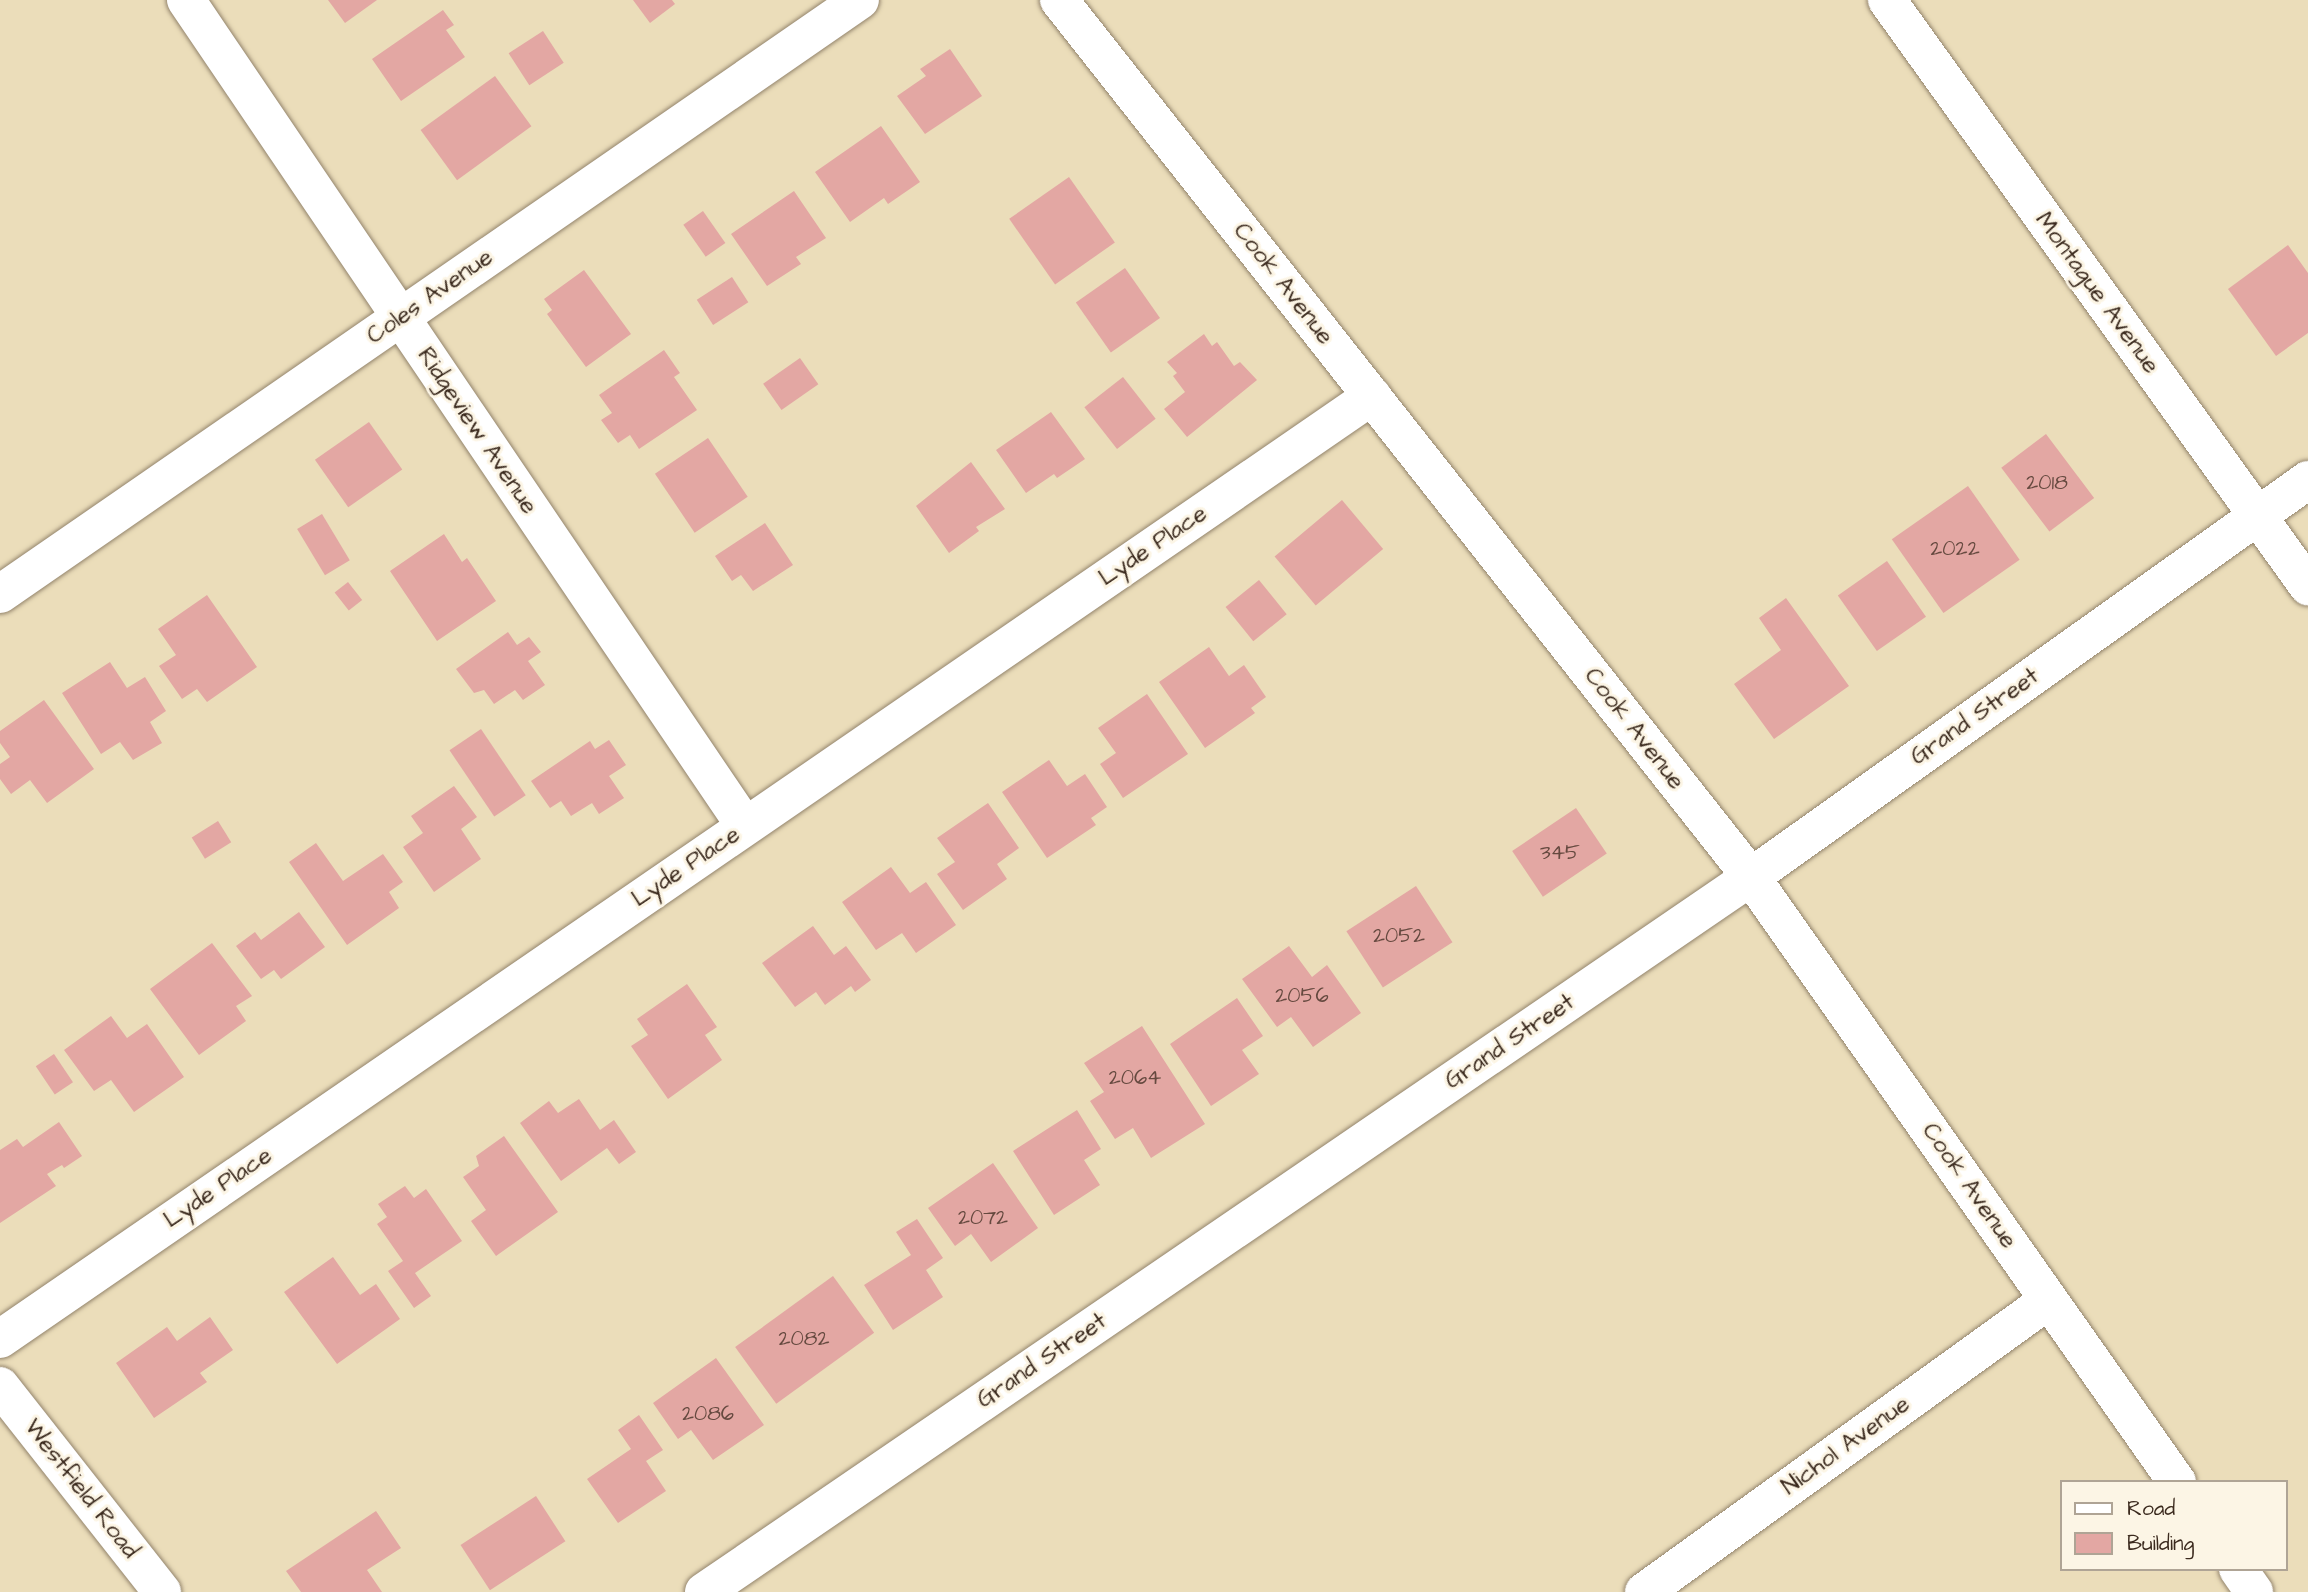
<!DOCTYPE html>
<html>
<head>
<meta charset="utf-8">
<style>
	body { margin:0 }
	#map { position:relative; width:2308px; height:1592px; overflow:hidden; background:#ebddba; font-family:"Architects Daughter",sans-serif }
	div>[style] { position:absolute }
	.building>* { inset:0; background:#e3a7a3; transform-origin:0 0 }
	.roads { filter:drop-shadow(0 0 2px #93846c) drop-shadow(0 0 2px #93846c) }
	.minor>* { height:38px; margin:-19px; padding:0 19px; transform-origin:19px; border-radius:19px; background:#fff }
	span { translate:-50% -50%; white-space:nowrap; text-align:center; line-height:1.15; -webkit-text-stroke:6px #fcf5e5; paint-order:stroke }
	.number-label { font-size:21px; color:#65493f }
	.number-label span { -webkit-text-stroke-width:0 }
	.street-label { font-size:24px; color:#3b2a1e }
	.legend { position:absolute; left:2060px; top:1480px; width:228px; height:91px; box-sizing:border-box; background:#fcf5e5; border:2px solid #afa495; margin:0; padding:9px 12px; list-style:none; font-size:21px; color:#3b2a1e }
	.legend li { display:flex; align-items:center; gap:14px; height:35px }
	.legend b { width:35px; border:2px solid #afa495 }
</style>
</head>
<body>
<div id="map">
	<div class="building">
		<i style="clip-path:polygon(328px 0,377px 0,345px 23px)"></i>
		<i style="clip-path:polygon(633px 0,672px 0,675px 4px,650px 23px)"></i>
		<i style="clip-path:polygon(443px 10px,454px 25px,446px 30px,465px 57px,401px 101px,372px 59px)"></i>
		<i style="left:543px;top:31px;width:38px;height:41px;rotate:57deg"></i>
		<i style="clip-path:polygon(950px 49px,982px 96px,925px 134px,897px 96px,926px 76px,920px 69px)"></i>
		<i style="left:495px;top:76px;width:62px;height:92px;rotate:54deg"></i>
		<i style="clip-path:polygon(881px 126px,920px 182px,888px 204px,884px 198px,850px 222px,815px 172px)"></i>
		<i style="left:1069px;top:177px;width:80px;height:73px;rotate:55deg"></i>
		<i style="clip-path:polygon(794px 191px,826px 238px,796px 257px,801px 264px,767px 286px,731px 234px)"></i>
		<i style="left:703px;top:211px;width:39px;height:24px;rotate:55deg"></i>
		<i style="clip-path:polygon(2288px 245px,2308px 273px,2308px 333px,2276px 356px,2228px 289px)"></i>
		<i style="left:1125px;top:268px;width:61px;height:60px;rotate:55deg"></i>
		<i style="clip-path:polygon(584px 270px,631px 334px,586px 367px,547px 314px,552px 310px,544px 299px)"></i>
		<i style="left:732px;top:277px;width:30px;height:42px;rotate:57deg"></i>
		<i style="clip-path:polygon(1204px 334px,1212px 346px,1217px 342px,1234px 366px,1240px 362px,1257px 380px,1187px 437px,1164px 409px,1185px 392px,1173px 376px,1177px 373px,1167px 362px)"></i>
		<i style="clip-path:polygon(664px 350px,680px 373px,674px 377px,697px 410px,639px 449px,630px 435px,618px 443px,601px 420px,612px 413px,599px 395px)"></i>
		<i style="left:800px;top:358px;width:32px;height:45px;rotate:55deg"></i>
		<i style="left:1123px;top:377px;width:53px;height:49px;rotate:52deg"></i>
		<i style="clip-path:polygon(1051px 412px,1085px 459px,1057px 478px,1054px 474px,1026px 493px,996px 450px)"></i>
		<i style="left:369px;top:422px;width:58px;height:66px;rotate:55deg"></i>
		<i style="left:2046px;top:434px;width:80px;height:56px;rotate:53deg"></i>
		<i style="left:708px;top:438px;width:71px;height:64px;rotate:56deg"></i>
		<i style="clip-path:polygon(971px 462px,1005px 509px,976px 527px,979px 531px,949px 553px,916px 506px)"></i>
		<i style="left:1968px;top:486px;width:90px;height:93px;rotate:55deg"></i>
		<i style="left:1342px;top:500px;width:64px;height:88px;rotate:50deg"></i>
		<i style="left:322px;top:514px;width:54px;height:29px;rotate:59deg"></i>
		<i style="clip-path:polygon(765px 523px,793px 565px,753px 591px,741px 575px,732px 581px,715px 556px)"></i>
		<i style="clip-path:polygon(444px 534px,462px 562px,467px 558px,496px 601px,437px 641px,390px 571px)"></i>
		<i style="left:1887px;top:561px;width:68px;height:60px;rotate:55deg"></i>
		<i style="left:1259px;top:580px;width:44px;height:43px;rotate:51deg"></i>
		<i style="left:348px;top:582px;width:23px;height:17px;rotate:52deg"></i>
		<i style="clip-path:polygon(207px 595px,257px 667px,207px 702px,197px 689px,182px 699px,159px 666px,176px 655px,158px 629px)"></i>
		<i style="clip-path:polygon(1786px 598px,1849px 686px,1774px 739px,1734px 684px,1781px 650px,1759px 618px)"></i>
		<i style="clip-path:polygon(508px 632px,517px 645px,529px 637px,541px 652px,528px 661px,545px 685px,523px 700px,515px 690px,494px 704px,484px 690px,474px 693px,456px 669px)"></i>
		<i style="clip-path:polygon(1209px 647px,1229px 676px,1244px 665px,1266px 697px,1251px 708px,1255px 713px,1205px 748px,1159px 682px)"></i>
		<i style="clip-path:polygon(110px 662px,127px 688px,145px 677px,166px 711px,150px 722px,162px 743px,133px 760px,120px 742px,101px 754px,62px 693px)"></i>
		<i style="clip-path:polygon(1147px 694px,1188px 754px,1123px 798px,1100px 764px,1116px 753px,1098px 728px)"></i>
		<i style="clip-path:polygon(44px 700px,94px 769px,47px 803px,30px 780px,11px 794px,0 779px,0 764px,10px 757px,0 743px,0 731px)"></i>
		<i style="left:481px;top:729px;width:80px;height:38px;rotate:56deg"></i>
		<i style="clip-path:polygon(609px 740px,626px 765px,609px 776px,624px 798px,599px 814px,592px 803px,571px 816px,561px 801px,550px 808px,531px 781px,590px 741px,595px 749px)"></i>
		<i style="clip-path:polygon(1049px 760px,1067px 786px,1085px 774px,1107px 807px,1091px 818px,1096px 825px,1047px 858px,1002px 792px)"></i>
		<i style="clip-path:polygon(454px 786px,477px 817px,461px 829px,481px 859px,434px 892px,403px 847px,423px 833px,411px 816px)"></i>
		<i style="clip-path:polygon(988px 803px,1019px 848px,997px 864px,1007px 879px,963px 910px,937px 874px,955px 862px,937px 838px)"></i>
		<i style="left:1576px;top:808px;width:55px;height:77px;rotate:56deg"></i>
		<i style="left:218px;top:821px;width:25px;height:31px;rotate:58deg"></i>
		<i style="clip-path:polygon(316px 843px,343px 881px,383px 854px,403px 882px,389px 892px,399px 908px,347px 945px,289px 862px)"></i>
		<i style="clip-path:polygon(891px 867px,910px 893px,926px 882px,956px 925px,916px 953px,902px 933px,876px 950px,842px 902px)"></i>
		<i style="left:1416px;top:886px;width:67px;height:83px;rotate:57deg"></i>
		<i style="clip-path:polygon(299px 912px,325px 947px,281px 979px,274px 970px,261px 979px,236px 946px,255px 932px,261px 940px)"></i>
		<i style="clip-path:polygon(813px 926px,834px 955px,846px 946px,871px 980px,855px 992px,851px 986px,825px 1005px,816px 992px,795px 1007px,762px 963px)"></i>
		<i style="clip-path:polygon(212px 943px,252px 996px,236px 1006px,246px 1021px,199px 1055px,150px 989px)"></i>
		<i style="clip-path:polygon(1289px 946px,1312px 977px,1327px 965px,1361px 1013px,1313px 1047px,1291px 1017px,1277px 1027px,1242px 979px)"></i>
		<i style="clip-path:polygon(687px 984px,717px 1027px,705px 1035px,722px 1060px,668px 1099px,631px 1046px,648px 1035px,637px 1019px)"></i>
		<i style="clip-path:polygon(1237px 998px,1263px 1036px,1242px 1050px,1259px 1074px,1211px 1106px,1170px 1044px)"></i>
		<i style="clip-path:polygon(111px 1016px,127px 1038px,147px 1024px,184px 1077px,134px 1112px,111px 1080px,94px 1091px,64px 1050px)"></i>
		<i style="clip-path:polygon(1142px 1026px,1205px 1124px,1151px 1158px,1133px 1128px,1115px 1139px,1090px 1101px,1104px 1092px,1084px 1063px)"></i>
		<i style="left:54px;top:1054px;width:34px;height:22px;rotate:56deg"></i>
		<i style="clip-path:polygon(579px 1099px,600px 1130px,614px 1120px,636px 1152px,619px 1164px,607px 1148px,561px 1181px,520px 1123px,549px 1101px,558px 1113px)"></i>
		<i style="clip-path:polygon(1077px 1110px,1101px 1149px,1084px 1160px,1100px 1185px,1054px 1215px,1013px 1151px)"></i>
		<i style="clip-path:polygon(59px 1122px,82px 1156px,64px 1168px,62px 1165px,47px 1174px,56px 1186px,0 1223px,0 1150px,17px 1139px,23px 1147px)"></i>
		<i style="clip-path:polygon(504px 1136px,558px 1212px,496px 1256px,471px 1221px,486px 1210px,463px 1177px,479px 1166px,476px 1156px)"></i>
		<i style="clip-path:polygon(993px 1163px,1038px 1228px,991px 1262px,971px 1234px,955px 1246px,928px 1208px)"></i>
		<i style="clip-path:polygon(405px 1186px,414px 1198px,426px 1189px,462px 1241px,415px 1273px,431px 1296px,414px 1308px,388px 1271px,403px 1261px,377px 1224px,387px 1217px,378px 1204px)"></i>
		<i style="clip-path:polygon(917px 1219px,943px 1258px,926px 1270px,943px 1297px,893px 1330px,864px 1285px,911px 1255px,896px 1232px)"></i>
		<i style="clip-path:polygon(333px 1257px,360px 1295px,376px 1284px,400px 1319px,337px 1364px,284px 1292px)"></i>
		<i style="left:833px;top:1276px;width:70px;height:121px;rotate:54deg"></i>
		<i style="clip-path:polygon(210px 1317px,233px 1350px,200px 1373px,207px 1382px,154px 1418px,116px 1363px,167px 1327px,177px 1341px)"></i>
		<i style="clip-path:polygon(716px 1358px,764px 1425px,713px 1460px,691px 1430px,678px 1439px,653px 1403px)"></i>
		<i style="clip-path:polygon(639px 1415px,663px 1450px,646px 1461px,666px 1491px,618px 1523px,587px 1479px,631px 1449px,618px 1430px)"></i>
		<i style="left:536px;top:1496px;width:54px;height:90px;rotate:57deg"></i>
		<i style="clip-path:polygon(376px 1511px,401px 1548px,367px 1570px,382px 1592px,301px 1592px,286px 1571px)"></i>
	</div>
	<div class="roads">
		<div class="minor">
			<i style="left:186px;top:0;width:997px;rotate:55.91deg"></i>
			<i style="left:1059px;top:0;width:1117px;rotate:51.72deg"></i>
			<i style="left:1751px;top:877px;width:740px;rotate:54.85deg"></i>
			<i style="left:1887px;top:0;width:722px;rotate:54.31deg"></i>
			<i style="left:0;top:594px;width:1045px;rotate:-34.63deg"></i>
			<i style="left:0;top:1339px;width:1665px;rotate:-34.5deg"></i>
			<i style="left:0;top:1386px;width:262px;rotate:51.8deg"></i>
			<i style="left:2238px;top:1569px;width:28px;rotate:55deg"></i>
			<i style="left:704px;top:1592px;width:1268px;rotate:-34.33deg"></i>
			<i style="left:1751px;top:877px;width:684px;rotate:-35.48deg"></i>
			<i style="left:1644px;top:1592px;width:499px;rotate:-35.8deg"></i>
		</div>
	</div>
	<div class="number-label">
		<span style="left:2047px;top:483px">2018</span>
		<span style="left:1955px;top:549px">2022</span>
		<span style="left:1560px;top:853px">345</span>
		<span style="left:1399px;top:936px">2052</span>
		<span style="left:1302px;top:996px">2056</span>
		<span style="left:1135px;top:1078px">2064</span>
		<span style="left:983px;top:1218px">2072</span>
		<span style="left:804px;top:1339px">2082</span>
		<span style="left:708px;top:1414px">2086</span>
	</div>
	<div class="street-label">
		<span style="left:1283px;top:284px;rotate:52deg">Cook Avenue</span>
		<span style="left:2097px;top:293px;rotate:54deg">Montague Avenue</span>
		<span style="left:430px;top:297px;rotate:-35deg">Coles Avenue</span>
		<span style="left:477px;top:431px;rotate:56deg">Ridgeview Avenue</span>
		<span style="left:1153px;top:546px;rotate:-34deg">Lyde Place</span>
		<span style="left:1975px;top:717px;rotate:-35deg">Grand Street</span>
		<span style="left:1634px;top:729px;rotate:52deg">Cook Avenue</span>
		<span style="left:686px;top:867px;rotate:-34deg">Lyde Place</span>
		<span style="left:1510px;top:1042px;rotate:-34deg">Grand Street</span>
		<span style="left:1969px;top:1186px;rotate:55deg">Cook Avenue</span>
		<span style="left:218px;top:1188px;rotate:-34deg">Lyde Place</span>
		<span style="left:1042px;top:1361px;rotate:-34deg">Grand Street</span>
		<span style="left:1846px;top:1446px;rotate:-36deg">Nichol Avenue</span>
		<span style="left:81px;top:1489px;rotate:52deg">Westfield Road</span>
	</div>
	<ul class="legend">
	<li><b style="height:9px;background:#fff"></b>Road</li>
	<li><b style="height:19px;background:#e3a7a3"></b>Building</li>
	</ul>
</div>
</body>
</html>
